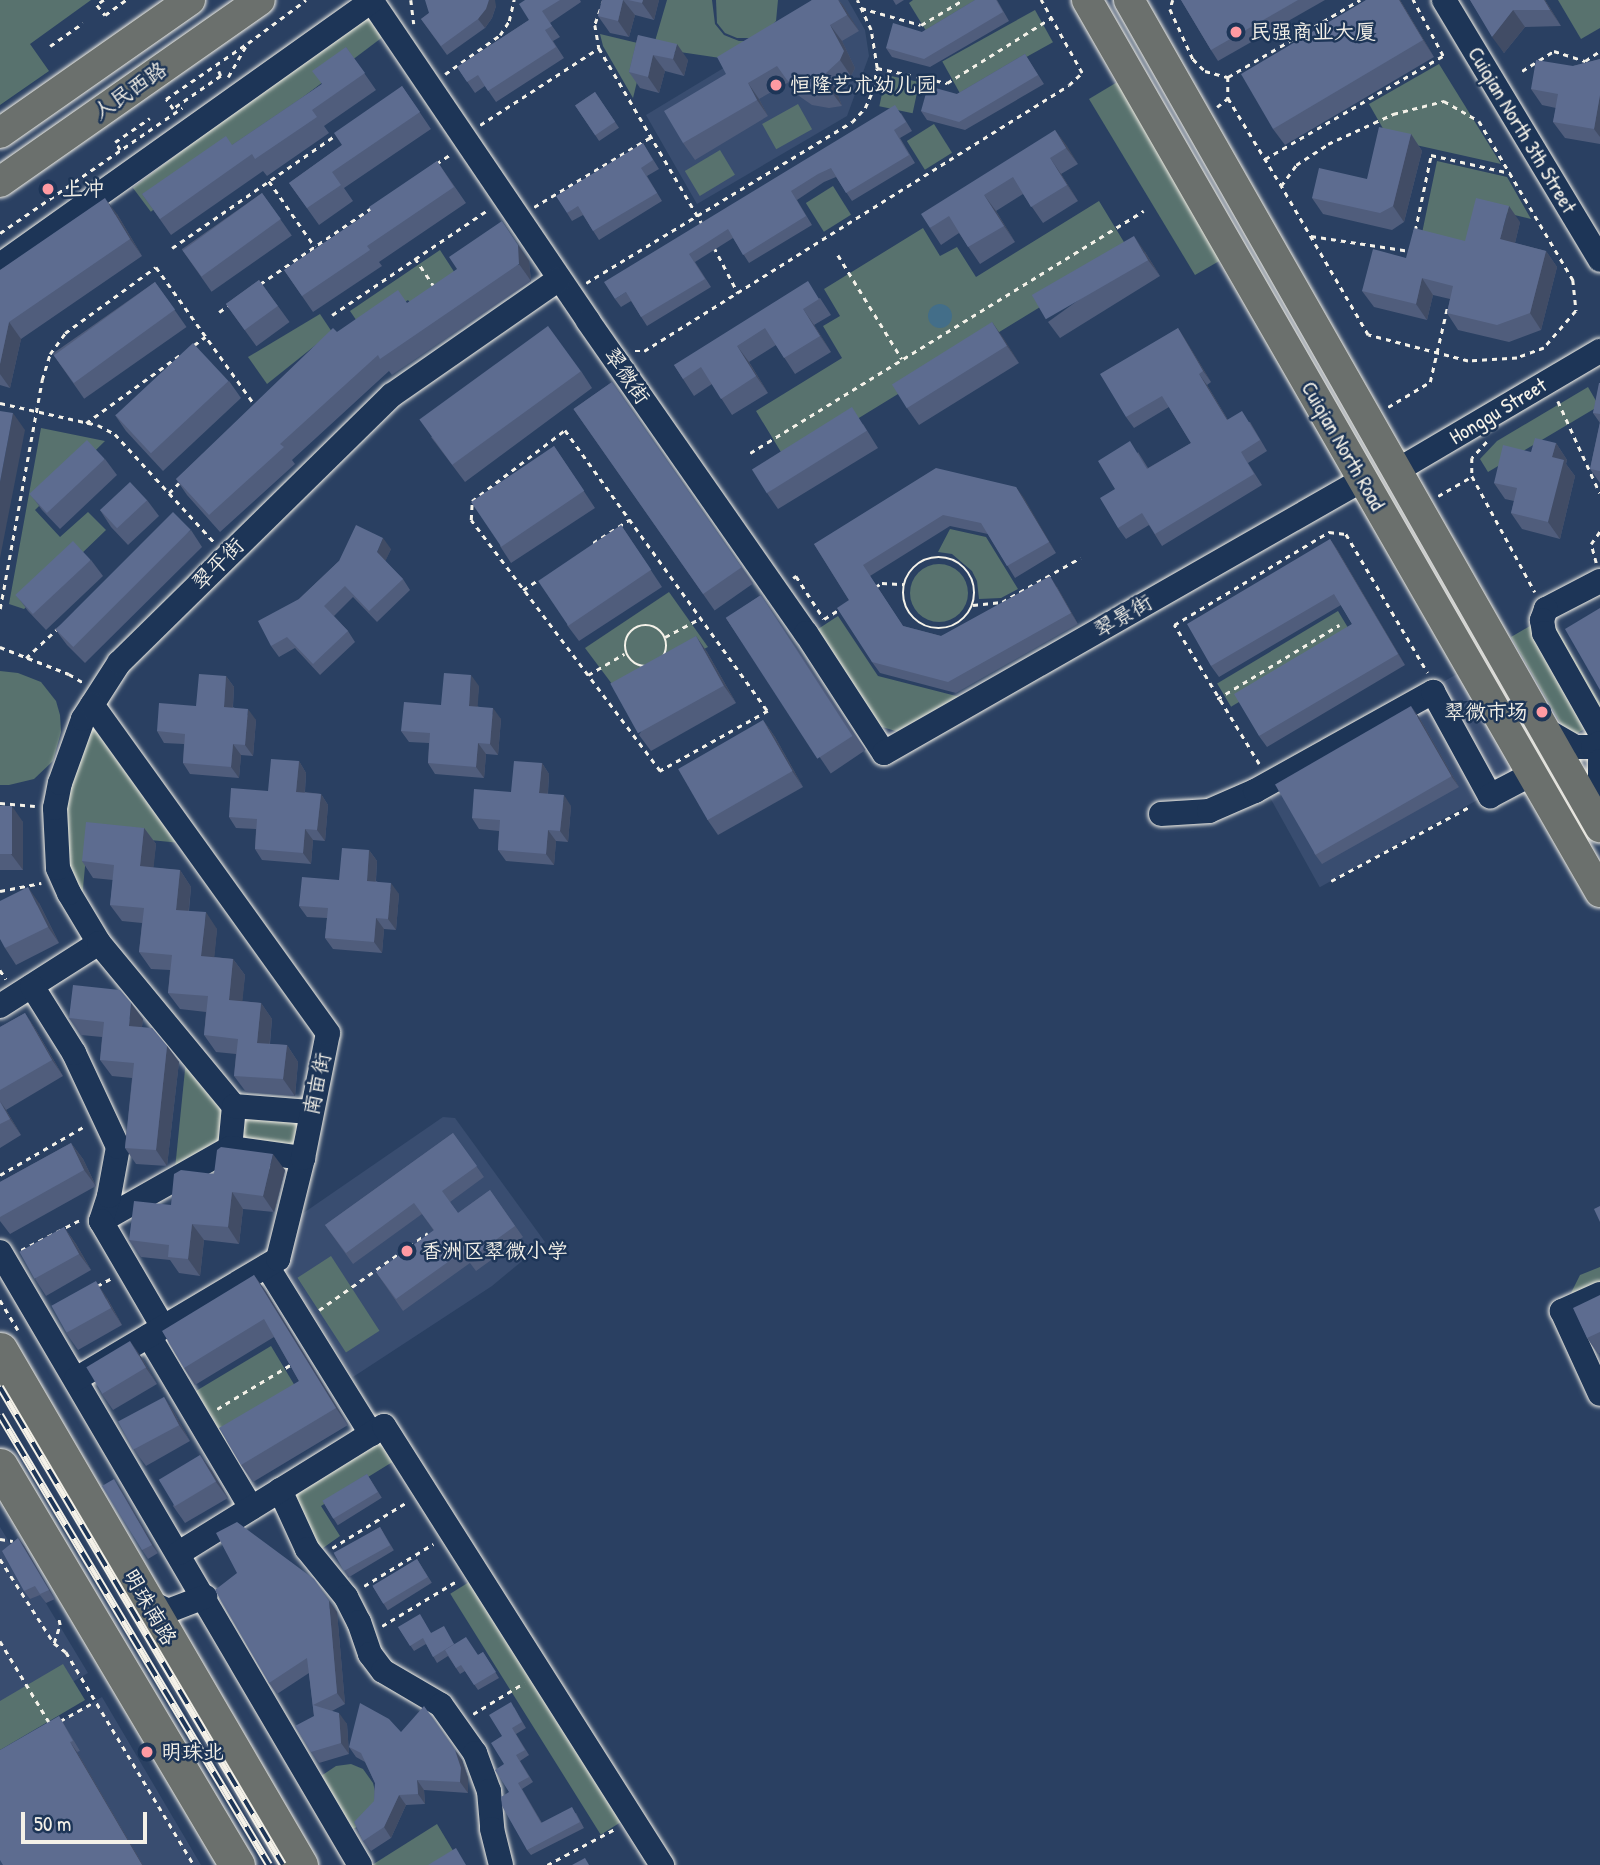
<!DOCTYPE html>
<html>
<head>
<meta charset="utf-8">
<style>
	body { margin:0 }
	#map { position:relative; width:1600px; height:1865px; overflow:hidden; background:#2a4062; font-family:"Patrick Hand","LXGW WenKai TC",sans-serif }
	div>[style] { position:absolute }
	.built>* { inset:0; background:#394d70; transform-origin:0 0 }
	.green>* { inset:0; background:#58726e; transform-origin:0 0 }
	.round { border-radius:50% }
	.water>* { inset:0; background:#436e89 }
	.path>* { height:2.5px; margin-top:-1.25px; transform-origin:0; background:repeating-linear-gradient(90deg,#f4f1e8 0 5px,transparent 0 10px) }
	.path>.ring { margin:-1.25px; padding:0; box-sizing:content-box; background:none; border:2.5px solid #f4f1e8; border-radius:50% }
	.roads { filter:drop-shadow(0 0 2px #f4f1e8) drop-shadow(0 0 2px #f4f1e8) }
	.minor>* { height:24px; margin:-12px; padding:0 12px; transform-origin:12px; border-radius:12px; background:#1d3557 }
	.major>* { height:30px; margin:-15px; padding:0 15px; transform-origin:15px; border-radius:15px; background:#6b706d }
	.highway>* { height:35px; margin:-17.5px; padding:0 17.5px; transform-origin:17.5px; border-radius:17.5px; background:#6b706d }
	.rail>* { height:8px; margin-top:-4px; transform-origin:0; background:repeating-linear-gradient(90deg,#1d3557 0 16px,#f4f1e8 0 32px); box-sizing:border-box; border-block:2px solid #f4f1e8 }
	.wall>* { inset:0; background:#505d7c; transform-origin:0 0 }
	.shaded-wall>* { inset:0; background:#414c65 }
	.building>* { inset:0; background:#5d6c90; transform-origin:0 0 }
	.dots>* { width:19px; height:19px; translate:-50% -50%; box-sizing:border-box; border:4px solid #1d3557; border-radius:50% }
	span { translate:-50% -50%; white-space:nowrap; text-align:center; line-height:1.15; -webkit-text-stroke:5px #1d3557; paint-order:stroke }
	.poi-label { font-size:21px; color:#f4f1e8 }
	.left { translate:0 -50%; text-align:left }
	.right { translate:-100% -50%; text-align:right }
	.street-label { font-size:21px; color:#f4f1e8 }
	.scale { position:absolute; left:21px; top:1812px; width:126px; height:32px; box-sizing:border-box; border:4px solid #f4f1e8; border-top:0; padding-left:9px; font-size:21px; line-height:24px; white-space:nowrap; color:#f4f1e8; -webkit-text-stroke:5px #1d3557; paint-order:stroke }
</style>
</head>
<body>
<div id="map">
	<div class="built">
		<i style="clip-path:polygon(836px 0,848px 0,865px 30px,869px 56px,847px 116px,697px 204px,646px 115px)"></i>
		<i style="left:1468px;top:668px;width:120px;height:236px;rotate:61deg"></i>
		<i style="clip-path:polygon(443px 1117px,455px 1118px,545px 1242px,492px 1286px,353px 1377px,278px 1259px,286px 1225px)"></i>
		<i style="clip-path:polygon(0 1527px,88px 1673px,0 1723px)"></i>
		<i style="clip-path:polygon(102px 1697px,201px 1865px,0 1865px,0 1757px)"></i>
	</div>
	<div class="green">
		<i style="clip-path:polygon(0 0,91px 0,30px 44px,49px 71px,0 105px)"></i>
		<i style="clip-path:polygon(667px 0,712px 0,715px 24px,724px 35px,739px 41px,749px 41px,727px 59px,653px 48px)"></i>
		<i style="clip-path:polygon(716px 0,778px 0,776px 21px,766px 32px,754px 38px,737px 38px,725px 33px,717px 23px)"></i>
		<i style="clip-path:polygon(913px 0,985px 0,928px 34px,909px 3px)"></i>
		<i style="clip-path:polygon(1558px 0,1600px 0,1600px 28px,1581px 39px)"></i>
		<i style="left:1035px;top:10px;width:37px;height:106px;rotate:61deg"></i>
		<i style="left:366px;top:12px;width:30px;height:292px;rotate:53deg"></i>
		<i style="clip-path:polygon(600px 34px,646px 45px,633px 98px,603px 46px)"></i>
		<i style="clip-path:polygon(1439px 64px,1501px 164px,1389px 139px,1369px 104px)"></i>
		<i style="left:886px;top:75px;width:34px;height:32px;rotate:12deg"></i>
		<i style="clip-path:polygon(1119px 81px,1221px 260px,1195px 275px,1089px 99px)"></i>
		<i style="left:798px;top:104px;width:29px;height:41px;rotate:61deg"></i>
		<i style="left:934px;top:124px;width:34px;height:32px;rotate:58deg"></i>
		<i style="left:720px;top:150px;width:29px;height:41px;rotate:59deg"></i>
		<i style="clip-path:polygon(1437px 161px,1507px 177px,1531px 219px,1485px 208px,1475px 251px,1421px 238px)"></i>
		<i style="left:833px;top:186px;width:34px;height:32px;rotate:58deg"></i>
		<i style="clip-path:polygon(1099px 201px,1130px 252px,787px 462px,756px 411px,842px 358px,823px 326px,840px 316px,824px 289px,923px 228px,940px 256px,957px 247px,976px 277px)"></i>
		<i style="clip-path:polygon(440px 250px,462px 284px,418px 313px,408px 300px,363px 330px,350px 311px)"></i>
		<i style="clip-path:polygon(320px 314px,332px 332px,267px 384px,248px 357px)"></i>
		<i style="clip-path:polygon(1588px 387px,1599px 406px,1488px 472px,1480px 459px,1497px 441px)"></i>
		<i style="clip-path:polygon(41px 428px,105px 441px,35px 510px,60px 537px,88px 512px,106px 530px,24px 609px,9px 604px)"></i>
		<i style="clip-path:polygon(950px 529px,986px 537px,1018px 589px,1001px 598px,979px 599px,977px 581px,972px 571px,952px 554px,938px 552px)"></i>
		<i class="round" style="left:910px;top:564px;width:58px;height:58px"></i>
		<i style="clip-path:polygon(669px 592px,708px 647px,618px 692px,585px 648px)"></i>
		<i style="left:1338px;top:611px;width:27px;height:141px;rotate:59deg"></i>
		<i style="clip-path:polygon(1549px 615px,1600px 703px,1600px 720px,1569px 738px,1511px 637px)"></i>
		<i style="clip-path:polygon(838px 616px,878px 676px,964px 698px,902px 733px,879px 726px,815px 631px)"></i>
		<i style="clip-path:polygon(0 671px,18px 673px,41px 682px,56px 701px,60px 715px,61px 732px,53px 761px,34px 779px,9px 785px,0 785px)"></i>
		<i style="clip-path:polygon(94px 722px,181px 843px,88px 834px,82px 899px,72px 878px,62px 810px)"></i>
		<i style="clip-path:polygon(186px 1060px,226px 1110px,221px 1144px,175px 1169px)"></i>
		<i style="left:240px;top:1114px;width:65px;height:29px;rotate:4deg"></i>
		<i style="left:331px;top:1256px;width:89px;height:40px;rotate:57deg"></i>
		<i style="clip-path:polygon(1600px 1267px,1600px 1310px,1568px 1299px,1580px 1275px)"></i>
		<i style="left:271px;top:1346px;width:58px;height:89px;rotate:59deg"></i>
		<i style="clip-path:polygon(381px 1441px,394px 1461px,321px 1506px,340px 1536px,316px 1553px,290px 1497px)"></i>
		<i style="left:474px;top:1579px;width:284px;height:28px;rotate:58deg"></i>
		<i style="clip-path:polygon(63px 1664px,85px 1700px,0 1750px,0 1701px)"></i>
		<i style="clip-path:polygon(351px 1764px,363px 1769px,373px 1783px,377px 1799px,357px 1827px,348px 1831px,318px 1778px,336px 1766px)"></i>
		<i style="clip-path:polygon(437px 1824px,455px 1854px,437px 1865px,372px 1865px)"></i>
	</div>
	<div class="water">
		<i class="round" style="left:928px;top:304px;width:24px;height:24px"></i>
	</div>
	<div class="path">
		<i style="left:104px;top:0;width:9px;rotate:144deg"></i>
		<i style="left:97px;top:5px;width:13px;rotate:51deg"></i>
		<i style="left:105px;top:15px;width:26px;rotate:-36deg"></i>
		<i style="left:411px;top:0;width:24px;rotate:83deg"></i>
		<i style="left:604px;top:0;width:27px;rotate:110deg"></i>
		<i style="left:595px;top:25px;width:23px;rotate:80deg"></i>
		<i style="left:599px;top:48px;width:205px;rotate:59.6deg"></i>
		<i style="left:1173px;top:0;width:9px;rotate:108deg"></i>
		<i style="left:1170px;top:9px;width:55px;rotate:65.3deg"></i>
		<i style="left:1193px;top:59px;width:17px;rotate:45deg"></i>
		<i style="left:1205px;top:71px;width:24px;rotate:15deg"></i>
		<i style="left:1228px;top:77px;width:153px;rotate:-30.3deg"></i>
		<i style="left:861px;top:8px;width:62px;rotate:15.8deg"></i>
		<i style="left:921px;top:25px;width:49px;rotate:-30.8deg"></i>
		<i style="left:50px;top:46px;width:40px;rotate:-34.9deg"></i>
		<i style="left:877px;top:68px;width:72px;rotate:12.1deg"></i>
		<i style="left:947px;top:83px;width:123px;rotate:-32deg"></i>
		<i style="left:219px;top:71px;width:5px;rotate:68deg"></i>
		<i style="left:221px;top:76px;width:58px;rotate:145.5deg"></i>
		<i style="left:173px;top:109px;width:12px;rotate:-125deg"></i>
		<i style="left:166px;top:99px;width:96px;rotate:-34.4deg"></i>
		<i style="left:1522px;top:71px;width:38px;rotate:-32deg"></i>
		<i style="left:1554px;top:51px;width:33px;rotate:18deg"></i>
		<i style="left:1585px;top:61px;width:18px;rotate:-34deg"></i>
		<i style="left:445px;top:74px;width:67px;rotate:-35.3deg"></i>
		<i style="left:500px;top:35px;width:17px;rotate:-57deg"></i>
		<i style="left:509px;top:21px;width:22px;rotate:-77deg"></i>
		<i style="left:228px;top:77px;width:39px;rotate:-60deg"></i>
		<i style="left:248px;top:43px;width:72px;rotate:-36.6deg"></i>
		<i style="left:1228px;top:77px;width:21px;rotate:90deg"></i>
		<i style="left:1228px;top:98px;width:102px;rotate:58.7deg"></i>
		<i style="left:1444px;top:101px;width:40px;rotate:29.7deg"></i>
		<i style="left:1479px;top:121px;width:185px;rotate:59.4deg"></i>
		<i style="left:1573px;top:280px;width:31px;rotate:84deg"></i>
		<i style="left:1576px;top:311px;width:49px;rotate:130.9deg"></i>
		<i style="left:1544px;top:348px;width:29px;rotate:160deg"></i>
		<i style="left:1517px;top:358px;width:49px;rotate:176.5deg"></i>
		<i style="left:1468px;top:361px;width:103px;rotate:-165.4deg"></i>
		<i style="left:1368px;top:335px;width:173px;rotate:-120.3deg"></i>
		<i style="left:1281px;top:186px;width:26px;rotate:-54deg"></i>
		<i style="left:1296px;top:165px;width:38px;rotate:-33deg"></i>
		<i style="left:1328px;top:144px;width:72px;rotate:-24.8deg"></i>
		<i style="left:1393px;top:114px;width:53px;rotate:-14.3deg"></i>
		<i style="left:1217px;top:107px;width:14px;rotate:-39deg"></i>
		<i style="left:480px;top:125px;width:142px;rotate:-32.9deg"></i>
		<i style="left:120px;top:150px;width:9px;rotate:-122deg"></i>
		<i style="left:115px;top:142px;width:42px;rotate:-34.4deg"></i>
		<i style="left:1265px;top:159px;width:206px;rotate:-30.1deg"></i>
		<i style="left:1443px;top:56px;width:64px;rotate:-118.2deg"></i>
		<i style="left:436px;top:164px;width:18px;rotate:-34deg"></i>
		<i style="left:269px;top:181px;width:80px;rotate:55.1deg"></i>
		<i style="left:534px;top:207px;width:136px;rotate:-30.9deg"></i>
		<i style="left:1415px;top:231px;width:78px;rotate:-78.1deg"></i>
		<i style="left:1431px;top:155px;width:81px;rotate:12.8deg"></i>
		<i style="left:0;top:233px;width:221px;rotate:-34.5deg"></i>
		<i style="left:1311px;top:236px;width:100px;rotate:8.6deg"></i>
		<i style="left:714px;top:247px;width:52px;rotate:62.4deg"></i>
		<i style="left:172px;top:248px;width:199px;rotate:-34.6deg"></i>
		<i style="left:838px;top:255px;width:122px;rotate:58.4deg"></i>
		<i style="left:415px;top:258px;width:36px;rotate:56deg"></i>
		<i style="left:586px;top:283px;width:311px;rotate:-31.2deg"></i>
		<i style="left:852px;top:122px;width:19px;rotate:-47deg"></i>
		<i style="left:865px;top:108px;width:20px;rotate:-66deg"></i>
		<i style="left:873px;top:90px;width:22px;rotate:-80deg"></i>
		<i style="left:877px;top:68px;width:38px;rotate:-99deg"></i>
		<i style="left:871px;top:30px;width:33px;rotate:-115deg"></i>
		<i style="left:260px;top:284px;width:137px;rotate:-34.3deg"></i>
		<i style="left:219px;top:312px;width:11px;rotate:-34deg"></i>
		<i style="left:332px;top:315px;width:189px;rotate:-34deg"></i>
		<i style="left:194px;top:345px;width:14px;rotate:-36deg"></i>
		<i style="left:635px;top:351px;width:9px"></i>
		<i style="left:644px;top:351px;width:501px;rotate:-32.04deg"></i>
		<i style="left:1069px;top:85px;width:18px;rotate:-43deg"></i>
		<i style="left:1082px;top:73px;width:84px;rotate:-119.3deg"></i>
		<i style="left:1558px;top:401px;width:101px;rotate:65.5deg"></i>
		<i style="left:0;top:403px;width:100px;rotate:12.7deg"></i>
		<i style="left:98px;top:425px;width:19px;rotate:28deg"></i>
		<i style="left:115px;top:434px;width:147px;rotate:47.5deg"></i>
		<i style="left:1388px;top:407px;width:49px;rotate:-30.8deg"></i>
		<i style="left:1430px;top:382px;width:80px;rotate:-77deg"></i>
		<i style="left:86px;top:423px;width:116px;rotate:-35.9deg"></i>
		<i style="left:565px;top:430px;width:347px;rotate:54.2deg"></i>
		<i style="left:768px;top:711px;width:124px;rotate:150.9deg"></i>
		<i style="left:660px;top:771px;width:314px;rotate:-127deg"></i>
		<i style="left:471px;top:520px;width:19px;rotate:-87deg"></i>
		<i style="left:472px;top:501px;width:117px;rotate:-37.4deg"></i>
		<i style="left:1487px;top:442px;width:22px;rotate:133deg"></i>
		<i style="left:1472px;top:458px;width:18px;rotate:90deg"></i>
		<i style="left:1472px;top:476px;width:132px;rotate:61.5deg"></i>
		<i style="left:750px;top:453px;width:462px;rotate:-31.6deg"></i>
		<i style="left:169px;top:493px;width:14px;rotate:-45deg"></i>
		<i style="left:1438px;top:496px;width:39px;rotate:-30deg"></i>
		<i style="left:593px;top:543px;width:43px;rotate:-32.6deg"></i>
		<i class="ring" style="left:903px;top:557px;width:69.5px;height:69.5px"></i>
		<i style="left:1596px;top:563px;width:20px;rotate:-105deg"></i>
		<i style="left:1591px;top:544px;width:16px;rotate:-55deg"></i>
		<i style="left:793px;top:578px;width:4px;rotate:-34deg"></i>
		<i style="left:796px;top:576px;width:51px;rotate:56.9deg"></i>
		<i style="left:824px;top:619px;width:19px;rotate:-32deg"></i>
		<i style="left:875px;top:587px;width:8px;rotate:-30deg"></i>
		<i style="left:882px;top:583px;width:22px;rotate:3deg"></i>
		<i style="left:523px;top:590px;width:18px;rotate:-34deg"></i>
		<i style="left:973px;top:605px;width:29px;rotate:-6deg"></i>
		<i style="left:1002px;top:602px;width:90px;rotate:-29.4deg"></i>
		<i style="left:0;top:609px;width:233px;rotate:-79.6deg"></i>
		<i style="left:42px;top:380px;width:27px;rotate:-73deg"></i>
		<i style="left:50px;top:354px;width:26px;rotate:-54deg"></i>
		<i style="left:65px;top:333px;width:112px;rotate:-36deg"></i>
		<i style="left:156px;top:267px;width:168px;rotate:54.4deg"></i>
		<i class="ring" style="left:625px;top:625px;width:39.5px;height:39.5px"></i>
		<i style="left:665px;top:637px;width:41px;rotate:-27.8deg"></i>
		<i style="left:0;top:647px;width:74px;rotate:21.4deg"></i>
		<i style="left:69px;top:674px;width:17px;rotate:31deg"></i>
		<i style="left:26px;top:658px;width:42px;rotate:-43.1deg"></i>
		<i style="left:588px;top:675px;width:42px;rotate:-30.3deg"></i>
		<i style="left:1217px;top:699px;width:143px;rotate:-31.2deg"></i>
		<i style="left:1259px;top:764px;width:163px;rotate:-121.4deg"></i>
		<i style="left:1174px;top:625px;width:181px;rotate:-31deg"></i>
		<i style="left:1329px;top:532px;width:17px;rotate:7deg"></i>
		<i style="left:1346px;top:534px;width:161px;rotate:59.5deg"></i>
		<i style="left:0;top:803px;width:35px;rotate:5deg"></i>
		<i style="left:1331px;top:881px;width:159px;rotate:-28.2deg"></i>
		<i style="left:0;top:891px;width:42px;rotate:-11deg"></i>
		<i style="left:0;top:970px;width:11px;rotate:56deg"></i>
		<i style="left:0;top:1175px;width:98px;rotate:-30deg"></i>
		<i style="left:21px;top:1250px;width:66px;rotate:-27deg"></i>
		<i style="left:97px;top:1286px;width:15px;rotate:-28deg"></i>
		<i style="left:0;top:1300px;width:35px;rotate:59deg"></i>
		<i style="left:319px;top:1310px;width:133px;rotate:-35.2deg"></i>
		<i style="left:217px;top:1409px;width:87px;rotate:-31deg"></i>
		<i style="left:0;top:1539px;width:13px;rotate:9deg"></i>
		<i style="left:332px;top:1548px;width:88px;rotate:-31.5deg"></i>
		<i style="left:0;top:1559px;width:100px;rotate:57.3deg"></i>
		<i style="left:54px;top:1643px;width:15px;rotate:37deg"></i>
		<i style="left:66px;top:1652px;width:249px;rotate:59deg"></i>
		<i style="left:364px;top:1586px;width:81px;rotate:-31.3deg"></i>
		<i style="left:382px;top:1626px;width:87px;rotate:-31deg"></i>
		<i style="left:0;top:1641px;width:95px;rotate:58.8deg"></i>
		<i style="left:54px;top:1643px;width:19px;rotate:-72deg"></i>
		<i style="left:60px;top:1625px;width:8px;rotate:-104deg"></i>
		<i style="left:473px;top:1714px;width:60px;rotate:-31.3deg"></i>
		<i style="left:60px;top:1721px;width:39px;rotate:-29deg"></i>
		<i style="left:547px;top:1865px;width:77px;rotate:-27.9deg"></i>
	</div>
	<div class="roads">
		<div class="minor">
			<i style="left:371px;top:0;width:387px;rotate:55.9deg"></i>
			<i style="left:588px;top:321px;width:381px;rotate:55.1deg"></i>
			<i style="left:806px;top:633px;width:143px;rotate:57deg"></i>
			<i style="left:884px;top:753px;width:550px;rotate:-29.73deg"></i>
			<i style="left:1444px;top:0;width:303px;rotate:59deg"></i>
			<i style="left:0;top:265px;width:455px;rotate:-35.4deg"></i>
			<i style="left:1396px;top:471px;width:237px;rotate:-30.5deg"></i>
			<i style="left:1600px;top:581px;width:61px;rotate:152.6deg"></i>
			<i style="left:1546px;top:609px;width:12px;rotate:110deg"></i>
			<i style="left:1542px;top:620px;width:13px;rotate:81deg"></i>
			<i style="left:1544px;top:633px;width:114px;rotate:60.5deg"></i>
			<i style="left:1544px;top:729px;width:36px;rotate:30deg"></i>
			<i style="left:1575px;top:747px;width:18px"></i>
			<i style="left:1593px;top:747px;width:8px;rotate:-30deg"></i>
			<i style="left:1600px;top:761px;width:50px;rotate:90deg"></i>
			<i style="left:1161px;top:814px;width:48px;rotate:-3.6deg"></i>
			<i style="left:1209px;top:811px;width:50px;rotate:-23.5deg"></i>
			<i style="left:1255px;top:791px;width:204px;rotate:-29.1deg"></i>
			<i style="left:1433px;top:692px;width:119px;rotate:61.3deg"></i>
			<i style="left:1490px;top:796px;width:47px;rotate:-27.6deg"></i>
			<i style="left:99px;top:943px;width:58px;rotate:-121deg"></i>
			<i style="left:69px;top:893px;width:27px;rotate:-114deg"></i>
			<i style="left:58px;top:868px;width:60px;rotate:-92.9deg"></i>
			<i style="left:55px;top:808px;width:25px;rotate:-79deg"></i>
			<i style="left:60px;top:783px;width:68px;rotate:-70.2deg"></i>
			<i style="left:83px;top:719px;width:67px;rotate:-57.3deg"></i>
			<i style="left:119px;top:663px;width:383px;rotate:-44.5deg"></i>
			<i style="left:392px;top:395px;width:203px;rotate:-34.8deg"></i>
			<i style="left:0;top:1006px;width:117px;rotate:-32.5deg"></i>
			<i style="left:99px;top:943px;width:212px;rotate:50.4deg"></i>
			<i style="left:234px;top:1106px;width:42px;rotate:95.4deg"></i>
			<i style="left:230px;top:1148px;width:148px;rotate:150.5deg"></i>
			<i style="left:101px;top:1221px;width:26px;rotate:-72deg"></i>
			<i style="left:109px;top:1196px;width:50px;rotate:-79.6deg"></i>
			<i style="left:118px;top:1147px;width:104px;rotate:-115.1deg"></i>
			<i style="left:74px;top:1053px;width:79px;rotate:-122.1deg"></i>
			<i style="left:234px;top:1106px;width:76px;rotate:4.5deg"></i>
			<i style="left:230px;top:1148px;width:74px;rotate:7.8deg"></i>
			<i style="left:101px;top:1221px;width:123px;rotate:59.7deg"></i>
			<i style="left:0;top:1252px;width:711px;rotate:59.58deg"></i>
			<i style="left:267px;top:1266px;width:198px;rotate:58.2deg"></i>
			<i style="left:1600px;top:1294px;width:42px;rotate:155.9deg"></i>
			<i style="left:1562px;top:1311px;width:91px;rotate:65.4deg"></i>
			<i style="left:149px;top:1336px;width:200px;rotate:59.3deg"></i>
			<i style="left:76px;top:1379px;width:235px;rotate:-30.7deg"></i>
			<i style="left:278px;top:1259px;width:104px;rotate:-76.1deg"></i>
			<i style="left:303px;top:1158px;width:127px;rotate:-78.7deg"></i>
			<i style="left:328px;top:1033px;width:404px;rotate:-125.7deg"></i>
			<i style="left:280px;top:1490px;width:65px;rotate:65.4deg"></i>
			<i style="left:307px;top:1549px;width:62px;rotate:50.9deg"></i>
			<i style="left:346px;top:1597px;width:28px;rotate:63deg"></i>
			<i style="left:359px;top:1622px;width:34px;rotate:71deg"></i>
			<i style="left:370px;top:1654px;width:21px;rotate:53deg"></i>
			<i style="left:383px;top:1671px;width:67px;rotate:30.4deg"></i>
			<i style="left:441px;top:1705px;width:59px;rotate:54.7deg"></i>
			<i style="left:475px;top:1753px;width:40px;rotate:69.8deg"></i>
			<i style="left:489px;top:1791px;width:38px;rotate:85deg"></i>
			<i style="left:492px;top:1829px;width:37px;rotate:76deg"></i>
			<i style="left:179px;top:1553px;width:241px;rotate:-31.8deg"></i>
			<i style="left:384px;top:1426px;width:520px;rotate:57.66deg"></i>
			<i style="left:147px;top:1601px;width:23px;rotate:25deg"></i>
			<i style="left:168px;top:1611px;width:40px;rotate:-21deg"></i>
		</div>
		<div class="major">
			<i style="left:1087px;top:0;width:1029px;rotate:60.1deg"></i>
			<i style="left:1129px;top:0;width:952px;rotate:60.34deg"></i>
			<i style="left:0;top:133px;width:232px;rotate:-35deg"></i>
			<i style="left:0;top:182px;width:317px;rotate:-35deg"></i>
		</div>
		<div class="highway">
			<i style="left:0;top:1350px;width:596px;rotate:59.78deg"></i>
			<i style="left:0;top:1466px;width:464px;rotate:59.3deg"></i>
		</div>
	</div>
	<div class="rail">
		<i style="left:0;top:1387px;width:555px;rotate:59.37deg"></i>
		<i style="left:0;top:1415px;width:524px;rotate:59.13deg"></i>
	</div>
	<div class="wall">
		<i style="clip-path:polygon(525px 0,580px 0,581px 2px,550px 23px,560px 37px,553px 41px,564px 58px,496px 102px,485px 86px,475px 93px,457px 67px,529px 20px)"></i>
		<i style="clip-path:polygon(602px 0,659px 0,654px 20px,635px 15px,629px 37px,610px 33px,598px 16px)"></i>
		<i style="clip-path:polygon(812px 0,839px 0,859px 31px,842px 41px,855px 68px,851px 76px,836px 90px,842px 106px,829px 108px,812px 105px,799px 96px,789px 82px,759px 99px,768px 116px,695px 160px,683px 143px,726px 74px)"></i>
		<i style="clip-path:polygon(893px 0,904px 0,896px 5px)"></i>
		<i style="clip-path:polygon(975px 0,997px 0,1009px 21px,930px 67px,892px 57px,886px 48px,922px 32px)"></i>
		<i style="clip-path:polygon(1181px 0,1325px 0,1218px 61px,1211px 50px)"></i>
		<i style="clip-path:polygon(1366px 0,1400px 0,1434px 57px,1285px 145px,1273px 129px)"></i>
		<i style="clip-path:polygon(1470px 0,1545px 0,1561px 26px,1525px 27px,1504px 53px)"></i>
		<i style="clip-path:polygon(496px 6px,492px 18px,485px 28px,447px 55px,421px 19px,429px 13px)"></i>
		<i style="clip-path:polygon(638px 35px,688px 60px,684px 76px,665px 71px,659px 93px,640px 88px,629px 72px)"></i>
		<i style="clip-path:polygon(346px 47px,376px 90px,324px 126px,329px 133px,267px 176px,263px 171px,171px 235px,142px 194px,232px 145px,322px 84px)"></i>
		<i style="clip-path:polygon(1025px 54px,1044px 84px,965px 130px,927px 120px,921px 111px,957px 94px)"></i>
		<i style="clip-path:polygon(1600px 59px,1600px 144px,1565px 138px,1553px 122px,1556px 108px,1542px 105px,1531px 89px,1573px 66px)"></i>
		<i style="clip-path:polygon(402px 86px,431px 129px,344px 188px,353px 201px,319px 225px,289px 183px,342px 145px)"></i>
		<i style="left:595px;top:92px;width:43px;height:24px;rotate:56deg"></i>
		<i style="clip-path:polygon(901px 113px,912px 131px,900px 138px,915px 163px,852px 201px,836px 177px,824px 182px,797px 200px,812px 225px,749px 263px,733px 238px,695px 262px,711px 287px,647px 326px,631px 301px,621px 307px,615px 299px)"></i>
		<i style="clip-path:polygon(1055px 130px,1078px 164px,1061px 174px,1078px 201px,1043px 223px,1023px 194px,996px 211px,1015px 242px,980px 264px,959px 233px,941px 245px,930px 228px)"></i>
		<i style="clip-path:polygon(1411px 134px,1422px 151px,1404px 222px,1392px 230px,1323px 214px,1312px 198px,1367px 179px)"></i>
		<i style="clip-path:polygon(643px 143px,659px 169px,647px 176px,662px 201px,599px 240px,583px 215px,572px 221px,567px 213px)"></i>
		<i style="clip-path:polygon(437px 161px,466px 203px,379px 262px,382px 266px,313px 312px,284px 270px,371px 211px)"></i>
		<i style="left:262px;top:193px;width:52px;height:98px;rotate:55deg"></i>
		<i style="clip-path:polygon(117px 214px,142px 256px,21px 339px,10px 388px,0 385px,0 270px)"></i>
		<i style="clip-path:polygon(1520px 222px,1515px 243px,1546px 251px,1557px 267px,1541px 330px,1509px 342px,1458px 330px,1447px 313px,1450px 299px,1433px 295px,1427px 320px,1374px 307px,1362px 291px,1406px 258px,1465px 241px)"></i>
		<i style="clip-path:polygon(1145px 252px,1160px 276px,1060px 338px,1048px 322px)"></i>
		<i style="clip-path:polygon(529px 261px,531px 281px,392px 375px,389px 371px,292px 460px,295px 464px,220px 532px,187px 495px,176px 479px,337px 332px,407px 303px)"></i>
		<i style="left:259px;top:280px;width:52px;height:41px;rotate:54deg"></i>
		<i style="left:155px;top:282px;width:55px;height:125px;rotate:55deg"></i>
		<i style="clip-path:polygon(820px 298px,831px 315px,814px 325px,831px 352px,795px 374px,776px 345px,749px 362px,768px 393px,732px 415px,712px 384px,694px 396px,674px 365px)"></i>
		<i style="clip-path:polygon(992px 322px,1019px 363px,919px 425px,907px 408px)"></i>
		<i style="clip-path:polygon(1178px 328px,1211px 382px,1207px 385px,1228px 420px,1250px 422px,1267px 451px,1248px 463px,1262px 485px,1162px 546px,1149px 525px,1126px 539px,1118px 528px,1115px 489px,1138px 452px,1148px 468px,1191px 443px,1169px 407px,1134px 428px,1126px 417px)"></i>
		<i style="clip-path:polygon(581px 371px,592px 388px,465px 482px,431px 437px)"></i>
		<i style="clip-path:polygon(229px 381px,241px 398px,163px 471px,126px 431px,115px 415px)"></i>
		<i style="left:612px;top:382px;width:246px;height:47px;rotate:55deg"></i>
		<i style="clip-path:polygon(1600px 383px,1600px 483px,1590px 469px,1600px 423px,1593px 413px)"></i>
		<i style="clip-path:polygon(863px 424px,878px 448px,778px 509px,767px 493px)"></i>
		<i style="clip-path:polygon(1556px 443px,1567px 460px,1566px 464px,1575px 476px,1560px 539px,1522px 529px,1511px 513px,1514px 501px,1505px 499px,1494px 483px,1531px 452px)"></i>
		<i style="clip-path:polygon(554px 446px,595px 508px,511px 563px,500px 546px)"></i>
		<i style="clip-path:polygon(105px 459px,117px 475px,60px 529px,42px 510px,30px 494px)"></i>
		<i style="clip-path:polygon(1016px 487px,1056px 553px,1015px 578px,988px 534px,950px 526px,870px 576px,903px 626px,941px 636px,1057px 587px,1078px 624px,956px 693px,880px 673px,872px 662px,849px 600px,814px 544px)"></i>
		<i style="clip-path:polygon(147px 500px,159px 516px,128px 545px,111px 527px,100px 510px)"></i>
		<i style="clip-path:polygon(621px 525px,662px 587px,579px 641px,567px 625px)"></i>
		<i style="clip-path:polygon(191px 530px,202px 547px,85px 663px,67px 645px,55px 629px)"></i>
		<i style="clip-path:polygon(1330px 539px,1338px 551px,1405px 665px,1267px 747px,1259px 736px,1352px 624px,1341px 605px,1219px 677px,1211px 666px)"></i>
		<i style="clip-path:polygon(391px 549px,385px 561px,403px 579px,410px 590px,377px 622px,353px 597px,334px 616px,348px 631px,355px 642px,320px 675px,295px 648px,279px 657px,271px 646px,299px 599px,339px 561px)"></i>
		<i style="clip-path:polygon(91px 560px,103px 576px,46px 630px,28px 611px,16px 595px)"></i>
		<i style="left:761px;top:595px;width:187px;height:42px;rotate:56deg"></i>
		<i style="clip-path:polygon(696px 636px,707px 652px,736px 703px,651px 751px,639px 735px)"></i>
		<i style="clip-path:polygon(226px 676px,234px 687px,233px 707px,256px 720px,253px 756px,241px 755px,239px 778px,190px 774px,183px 763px,184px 744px,164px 743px,157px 731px,196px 706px)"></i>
		<i style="clip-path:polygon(479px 686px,477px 706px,501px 719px,498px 755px,486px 754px,484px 778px,435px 774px,428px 763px,429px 743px,409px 742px,401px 731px,441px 705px)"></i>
		<i style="clip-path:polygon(1419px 717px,1459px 787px,1322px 864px,1314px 853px)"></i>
		<i style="clip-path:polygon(763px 720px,775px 737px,803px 787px,718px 835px,707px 819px)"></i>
		<i style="clip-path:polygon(299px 761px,306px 773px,305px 792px,321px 794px,328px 805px,325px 841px,313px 840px,311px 864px,262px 860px,255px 849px,256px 829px,236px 828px,229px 817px,268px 791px)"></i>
		<i style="clip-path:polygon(542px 763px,549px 774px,548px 794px,571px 806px,568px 842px,556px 841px,554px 865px,506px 861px,498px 850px,499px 831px,479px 829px,472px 818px,511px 792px)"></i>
		<i style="clip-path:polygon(0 806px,23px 822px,23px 870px,0 870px)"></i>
		<i style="clip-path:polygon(144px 828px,156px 844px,153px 868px,180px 870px,191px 887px,189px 911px,217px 929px,214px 957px,233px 959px,245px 975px,242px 1001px,261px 1003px,272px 1019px,270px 1044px,287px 1045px,298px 1062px,295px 1096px,246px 1092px,234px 1076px,236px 1054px,216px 1052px,204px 1035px,206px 1012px,180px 1009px,168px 993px,170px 970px,151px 969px,139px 952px,142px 923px,122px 921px,110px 905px,113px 880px,93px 878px,82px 861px)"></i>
		<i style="clip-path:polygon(369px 850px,377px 861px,376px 881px,399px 894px,396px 930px,384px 929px,382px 953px,333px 949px,325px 938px,327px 918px,307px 917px,299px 906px,339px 880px)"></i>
		<i style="clip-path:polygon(39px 903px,59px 943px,16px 965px,5px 948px)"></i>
		<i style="clip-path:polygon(25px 1013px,36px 1030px,63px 1076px,6px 1110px,21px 1135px,0 1148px,0 1027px)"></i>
		<i style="clip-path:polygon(69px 1018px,143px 1019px,142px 1027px,167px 1046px,179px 1062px,167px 1166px,136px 1164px,125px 1148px,132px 1078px,112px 1076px,100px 1060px,102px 1037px,81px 1035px)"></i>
		<i style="clip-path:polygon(453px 1133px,484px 1177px,450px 1202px,458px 1213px,490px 1190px,523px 1237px,476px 1271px,470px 1263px,403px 1311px,376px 1272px,434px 1231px,422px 1214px,353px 1264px,325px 1225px)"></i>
		<i style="clip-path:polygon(71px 1143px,83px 1159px,96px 1186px,10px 1234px,0 1221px,0 1182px)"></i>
		<i style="clip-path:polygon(285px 1170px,274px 1212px,243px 1209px,239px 1244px,204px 1240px,200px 1276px,179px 1273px,170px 1260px,141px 1257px,129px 1240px,171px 1205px,214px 1174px)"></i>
		<i style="clip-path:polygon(64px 1227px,76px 1244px,91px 1270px,46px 1296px,35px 1279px)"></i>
		<i style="clip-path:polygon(254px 1275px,266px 1292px,348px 1425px,253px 1482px,241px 1465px,299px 1381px,274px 1337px,195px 1385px,184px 1368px)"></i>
		<i style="clip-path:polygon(1600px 1295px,1600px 1353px,1598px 1354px,1587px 1338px)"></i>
		<i style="clip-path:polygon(107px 1298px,122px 1325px,78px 1350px,66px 1333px)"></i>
		<i style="clip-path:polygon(142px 1358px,157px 1384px,113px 1410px,101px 1393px)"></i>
		<i style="clip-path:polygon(164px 1397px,175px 1414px,190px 1441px,146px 1466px,134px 1450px)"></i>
		<i style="clip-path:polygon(200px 1455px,212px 1471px,228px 1498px,185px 1523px,173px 1506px)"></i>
		<i style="left:367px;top:1474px;width:28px;height:52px;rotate:58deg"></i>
		<i style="clip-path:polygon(120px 1488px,158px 1553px,148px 1559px,142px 1550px)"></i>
		<i style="left:380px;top:1527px;width:27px;height:53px;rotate:59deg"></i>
		<i style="clip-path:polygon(18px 1538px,24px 1546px,55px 1599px,46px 1603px,40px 1595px,30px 1599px,24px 1591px)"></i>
		<i style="left:417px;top:1559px;width:28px;height:52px;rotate:58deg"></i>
		<i style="clip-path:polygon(237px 1573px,337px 1612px,345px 1704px,332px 1711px,347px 1724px,349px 1754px,319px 1763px,311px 1752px,314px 1716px,309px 1673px,277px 1694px,269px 1683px)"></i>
		<i style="clip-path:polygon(398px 1627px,432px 1633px,478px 1655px,483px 1652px,499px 1678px,478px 1690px,465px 1671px,460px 1674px,448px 1656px,437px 1663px,426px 1644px,414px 1651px)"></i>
		<i style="clip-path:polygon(514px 1707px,526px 1728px,516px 1734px,529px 1755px,520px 1761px,533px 1782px,522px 1789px,542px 1823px,576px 1813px,584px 1828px,531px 1855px,527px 1850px,509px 1792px,502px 1736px)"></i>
		<i style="clip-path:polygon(59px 1716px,80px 1751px,77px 1752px,143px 1865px,3px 1865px)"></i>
		<i style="clip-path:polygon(401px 1732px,462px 1760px,468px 1778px,468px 1793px,424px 1790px,425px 1804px,406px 1805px,391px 1838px,371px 1851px,363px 1841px,374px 1801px,375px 1783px,365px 1762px,356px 1757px,349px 1747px)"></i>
	</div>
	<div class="shaded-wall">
		<i style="clip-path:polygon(489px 0,495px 0,496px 6px,492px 18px,485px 28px,478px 19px)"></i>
		<i style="clip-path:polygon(623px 0,635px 15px,629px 37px,618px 21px)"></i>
		<i style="clip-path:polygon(643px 0,659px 0,654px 20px,642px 3px)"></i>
		<i style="clip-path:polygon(838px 0,843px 5px,859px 31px,847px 15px)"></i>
		<i style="clip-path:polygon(1399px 0,1400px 0,1434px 57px,1423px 40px)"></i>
		<i style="clip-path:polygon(1544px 0,1545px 0,1561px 26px,1550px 10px)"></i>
		<i style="clip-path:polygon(1513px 10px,1525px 27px,1504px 53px,1492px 37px)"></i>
		<i style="clip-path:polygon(830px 25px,842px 41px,855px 68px,851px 76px,840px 60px)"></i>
		<i style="clip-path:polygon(677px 44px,688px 60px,684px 76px,673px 59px)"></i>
		<i style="clip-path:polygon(653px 55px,665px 71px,659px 93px,648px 77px)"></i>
		<i style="clip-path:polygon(825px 74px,836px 90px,842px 106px,830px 90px)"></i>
		<i style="clip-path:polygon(748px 83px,759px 99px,768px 116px,757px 100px)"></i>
		<i style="clip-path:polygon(1600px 95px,1600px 137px,1594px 129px)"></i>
		<i style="clip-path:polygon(1055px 130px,1067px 146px,1078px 164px,1066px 148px)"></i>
		<i style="clip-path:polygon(1411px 134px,1422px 151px,1404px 222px,1393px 206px)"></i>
		<i style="clip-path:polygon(1050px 158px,1061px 174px,1078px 201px,1067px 185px)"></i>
		<i style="clip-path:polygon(984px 195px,996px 211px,1015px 242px,1004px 226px)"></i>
		<i style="clip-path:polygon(105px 198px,117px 214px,142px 256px,130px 239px)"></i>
		<i style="clip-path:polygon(1509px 206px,1520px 222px,1512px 256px,1500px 239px)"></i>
		<i style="clip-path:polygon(502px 221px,529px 261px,531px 281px,519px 264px)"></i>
		<i style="clip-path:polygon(1134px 236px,1145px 252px,1160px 276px,1148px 260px)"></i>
		<i style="clip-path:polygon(1546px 251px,1557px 267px,1541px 330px,1530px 313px)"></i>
		<i style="clip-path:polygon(1422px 278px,1433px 295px,1427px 320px,1416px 304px)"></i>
		<i style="clip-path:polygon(803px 309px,814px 325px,831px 352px,820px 336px)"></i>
		<i style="clip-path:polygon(9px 322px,21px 339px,10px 388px,0 374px,0 364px)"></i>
		<i style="clip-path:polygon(992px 322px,1004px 339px,1019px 363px,1007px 346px)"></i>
		<i style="clip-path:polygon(1178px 328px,1185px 339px,1211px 382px,1203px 371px)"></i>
		<i style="clip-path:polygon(737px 346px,749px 362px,768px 393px,756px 376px)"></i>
		<i style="clip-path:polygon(1199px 374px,1207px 385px,1235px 432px,1227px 420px)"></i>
		<i style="clip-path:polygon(13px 413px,25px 430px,0 558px,0 482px)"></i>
		<i style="clip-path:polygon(1556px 443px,1567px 460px,1566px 464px,1575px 476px,1560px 539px,1548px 522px,1552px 457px)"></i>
		<i style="clip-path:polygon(1016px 487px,1024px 498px,1056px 553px,1049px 542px)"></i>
		<i style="clip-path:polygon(383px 538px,391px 549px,384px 564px,377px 552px)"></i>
		<i style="clip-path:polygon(1330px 539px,1338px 551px,1405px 665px,1398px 654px)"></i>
		<i style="clip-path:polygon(1050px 576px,1057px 587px,1078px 624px,1071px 613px)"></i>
		<i style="clip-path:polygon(696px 636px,707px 652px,736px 703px,724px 686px)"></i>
		<i style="clip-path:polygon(471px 675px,479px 686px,477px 717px,469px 706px)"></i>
		<i style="clip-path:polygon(226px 676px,234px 687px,232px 718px,224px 707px)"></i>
		<i style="clip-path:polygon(1411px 706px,1419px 717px,1459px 787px,1451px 776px)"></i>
		<i style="clip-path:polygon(493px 708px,501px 719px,498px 755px,490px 744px)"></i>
		<i style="clip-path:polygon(248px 709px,256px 720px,253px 756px,245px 745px)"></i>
		<i style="clip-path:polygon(763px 720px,775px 737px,803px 787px,792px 771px)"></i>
		<i style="clip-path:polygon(478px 743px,486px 754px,484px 778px,476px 767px)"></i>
		<i style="clip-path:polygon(233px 744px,241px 755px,239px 778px,231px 767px)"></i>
		<i style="clip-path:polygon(299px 761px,306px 773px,304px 803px,296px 792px)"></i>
		<i style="clip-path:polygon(542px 763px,549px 774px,547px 804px,539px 793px)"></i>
		<i style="clip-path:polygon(321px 794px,328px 805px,325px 841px,317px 830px)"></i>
		<i style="clip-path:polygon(564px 795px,571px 806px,568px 842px,560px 831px)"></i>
		<i style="clip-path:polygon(12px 806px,23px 822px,23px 870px,11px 854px)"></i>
		<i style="clip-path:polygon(144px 828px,156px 844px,152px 883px,140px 866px)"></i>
		<i style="clip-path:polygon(305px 829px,313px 840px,311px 864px,303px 853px)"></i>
		<i style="clip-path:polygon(548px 830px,556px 841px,554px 865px,546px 854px)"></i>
		<i style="clip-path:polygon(369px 850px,377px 861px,375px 892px,367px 881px)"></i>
		<i style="clip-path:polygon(180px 870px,191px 887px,187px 926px,176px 910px)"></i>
		<i style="clip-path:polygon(391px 883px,399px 894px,396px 930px,388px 919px)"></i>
		<i style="clip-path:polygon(28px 887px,39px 903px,59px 943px,48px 927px)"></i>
		<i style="clip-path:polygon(206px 912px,217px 929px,213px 972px,201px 956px)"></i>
		<i style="clip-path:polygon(376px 918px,384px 929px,382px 953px,374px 942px)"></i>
		<i style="clip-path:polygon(233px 959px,245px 975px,241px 1016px,229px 1000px)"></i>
		<i style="clip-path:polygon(131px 1003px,143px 1019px,140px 1042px,129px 1026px)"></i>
		<i style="clip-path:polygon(261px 1003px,272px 1019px,268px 1059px,257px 1043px)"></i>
		<i style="clip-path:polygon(25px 1013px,36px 1030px,63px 1076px,52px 1060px)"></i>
		<i style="clip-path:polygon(287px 1045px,298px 1062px,295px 1096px,283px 1079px)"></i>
		<i style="clip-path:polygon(167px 1046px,179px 1062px,167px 1166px,156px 1150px)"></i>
		<i style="clip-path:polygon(0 1101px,6px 1110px,21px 1135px,10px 1119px)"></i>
		<i style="clip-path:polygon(71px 1143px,83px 1159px,96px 1186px,84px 1170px)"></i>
		<i style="clip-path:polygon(273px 1154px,285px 1170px,274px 1212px,263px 1196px)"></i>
		<i style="clip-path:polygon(232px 1192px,243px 1209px,239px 1244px,228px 1227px)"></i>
		<i style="clip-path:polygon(192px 1224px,204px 1240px,200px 1276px,188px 1259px)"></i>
		<i style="clip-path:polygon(64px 1227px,76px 1244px,91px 1270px,79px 1254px)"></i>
		<i style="clip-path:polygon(254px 1275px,266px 1292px,348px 1425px,336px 1408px)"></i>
		<i style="clip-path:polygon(96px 1281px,107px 1298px,122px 1325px,111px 1308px)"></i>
		<i style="clip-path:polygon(130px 1341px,142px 1358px,157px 1384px,146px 1368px)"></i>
		<i style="clip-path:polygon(164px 1397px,175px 1414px,190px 1441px,179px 1425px)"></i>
		<i style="clip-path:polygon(200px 1455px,212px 1471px,228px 1498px,216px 1482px)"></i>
		<i style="clip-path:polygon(114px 1479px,120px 1488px,158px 1553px,152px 1545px)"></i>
		<i style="clip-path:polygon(18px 1538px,24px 1546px,55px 1599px,49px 1590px)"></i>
		<i style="clip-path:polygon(329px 1601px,337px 1612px,345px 1704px,337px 1693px)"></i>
		<i style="clip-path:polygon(339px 1713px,347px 1724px,349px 1754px,341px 1743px)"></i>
		<i style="clip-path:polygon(70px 1742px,77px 1752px,143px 1865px,142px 1865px)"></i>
		<i style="clip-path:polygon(455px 1750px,462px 1760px,468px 1778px,468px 1793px,460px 1782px)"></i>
		<i style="clip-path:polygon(417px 1780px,424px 1790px,425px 1804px,418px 1794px)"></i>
		<i style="clip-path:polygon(399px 1795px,406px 1805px,391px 1838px,384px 1827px)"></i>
	</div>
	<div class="building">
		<i style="clip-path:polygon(425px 0,489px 0,486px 9px,478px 19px,441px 46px,421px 19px,429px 13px)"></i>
		<i style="clip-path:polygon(525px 0,560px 0,542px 11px,552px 26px,545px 30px,556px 47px,488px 91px,478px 75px,467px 82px,457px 67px,529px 20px,519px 4px)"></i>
		<i style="clip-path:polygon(602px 0,623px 0,618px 21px,598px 16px)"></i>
		<i style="clip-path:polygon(628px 0,643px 0,642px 3px)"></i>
		<i style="clip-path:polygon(812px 0,838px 0,847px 15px,830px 25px,844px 51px,840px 60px,825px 74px,830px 90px,817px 92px,800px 88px,787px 80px,777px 66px,748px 83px,757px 100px,683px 143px,664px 111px,726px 74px,717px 57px)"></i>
		<i style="clip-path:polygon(975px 0,996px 0,1003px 12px,924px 59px,886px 48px,893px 23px,922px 32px)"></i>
		<i style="clip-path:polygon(1181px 0,1298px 0,1211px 50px)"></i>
		<i style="clip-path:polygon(1366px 0,1399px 0,1423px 40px,1273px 129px,1241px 74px)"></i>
		<i style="clip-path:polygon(1470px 0,1544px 0,1550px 10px,1513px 10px,1492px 37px)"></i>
		<i style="clip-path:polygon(638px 35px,677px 44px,673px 59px,653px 55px,648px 77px,629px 72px)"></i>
		<i style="clip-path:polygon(346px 47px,365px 73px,312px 110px,317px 117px,255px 159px,252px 154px,160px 219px,142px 194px,226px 136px,232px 145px,322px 84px,312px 71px)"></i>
		<i style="clip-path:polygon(1025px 54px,1038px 75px,959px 122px,921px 111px,928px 86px,957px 94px)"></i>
		<i style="clip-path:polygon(1600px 59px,1600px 95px,1594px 129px,1553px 122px,1558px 94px,1531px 89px,1536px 60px,1573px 66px)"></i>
		<i style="clip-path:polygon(402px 86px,420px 112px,332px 172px,341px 185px,307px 208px,289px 183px,342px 145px,334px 133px)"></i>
		<i style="left:595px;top:92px;width:36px;height:24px;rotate:56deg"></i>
		<i style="clip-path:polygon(895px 105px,906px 122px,894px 130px,909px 155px,846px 193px,831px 168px,818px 174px,791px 191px,806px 216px,743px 255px,728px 229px,689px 254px,705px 279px,641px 317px,626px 292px,615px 299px,604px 282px)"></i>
		<i style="clip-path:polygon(1379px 127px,1411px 134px,1393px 206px,1380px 213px,1312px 198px,1319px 168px,1367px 179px)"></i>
		<i style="clip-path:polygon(1055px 130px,1066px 148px,1050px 158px,1067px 185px,1031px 207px,1013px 177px,984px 195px,1004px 226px,968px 247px,949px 216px,930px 228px,921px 214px)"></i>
		<i style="clip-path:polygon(643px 143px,653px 160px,641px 168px,657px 193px,593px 231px,578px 206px,567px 213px,556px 196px)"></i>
		<i style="clip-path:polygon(437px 161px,454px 187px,367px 246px,370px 250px,302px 296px,284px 270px,371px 211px,369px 207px)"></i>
		<i style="left:262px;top:193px;width:32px;height:98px;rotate:54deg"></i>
		<i style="clip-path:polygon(105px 198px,130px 239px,9px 322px,0 364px,0 270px)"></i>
		<i style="clip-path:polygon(1476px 198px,1509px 206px,1500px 239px,1546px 251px,1530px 313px,1497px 325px,1447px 313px,1453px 286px,1422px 278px,1416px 304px,1362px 291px,1373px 249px,1406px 258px,1414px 228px,1465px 241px)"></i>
		<i style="clip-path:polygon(502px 221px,518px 245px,519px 264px,380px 359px,378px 355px,280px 444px,284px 447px,209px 515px,176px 479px,333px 328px,337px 332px,398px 290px,407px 303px,457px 269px,449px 257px)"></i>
		<i style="left:1134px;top:236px;width:28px;height:118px;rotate:60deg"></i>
		<i style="left:259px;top:280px;width:32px;height:41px;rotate:54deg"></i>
		<i style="clip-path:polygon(808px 281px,819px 299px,803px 309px,820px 336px,784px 358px,765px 328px,737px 346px,756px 376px,721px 399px,701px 367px,683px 379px,674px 365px)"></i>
		<i style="left:155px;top:282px;width:34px;height:125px;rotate:54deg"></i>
		<i style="left:992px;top:322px;width:28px;height:118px;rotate:58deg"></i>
		<i style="left:548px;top:326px;width:56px;height:159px;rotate:54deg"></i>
		<i style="clip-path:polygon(1178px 328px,1203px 371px,1199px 374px,1227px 420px,1242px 411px,1260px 440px,1241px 452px,1254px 474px,1155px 534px,1142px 513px,1118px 528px,1100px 498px,1115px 489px,1098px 461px,1130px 441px,1147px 469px,1191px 443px,1162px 396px,1126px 417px,1100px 374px)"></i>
		<i style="left:193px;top:343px;width:52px;height:106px;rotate:47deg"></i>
		<i style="left:612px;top:382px;width:226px;height:47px;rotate:55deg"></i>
		<i style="clip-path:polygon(1599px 383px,1600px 383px,1600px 414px,1593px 413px)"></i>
		<i style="left:852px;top:407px;width:28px;height:118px;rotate:58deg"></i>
		<i style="clip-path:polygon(0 411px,13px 413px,0 482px)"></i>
		<i style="clip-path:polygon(1600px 422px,1600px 471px,1590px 469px)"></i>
		<i style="clip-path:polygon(1535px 438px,1556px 443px,1552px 457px,1564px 460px,1548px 522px,1511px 513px,1517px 488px,1494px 483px,1503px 445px,1531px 452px)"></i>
		<i style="left:87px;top:440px;width:26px;height:79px;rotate:47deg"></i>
		<i style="left:554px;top:446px;width:54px;height:100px;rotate:56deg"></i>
		<i style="clip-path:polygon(936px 468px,1016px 487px,1049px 542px,1007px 566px,981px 523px,943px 515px,863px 565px,903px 626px,941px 636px,1050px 576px,1071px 613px,948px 682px,872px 662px,837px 608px,849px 600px,814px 544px)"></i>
		<i style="left:130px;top:482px;width:25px;height:41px;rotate:47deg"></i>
		<i style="left:173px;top:512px;width:25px;height:166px;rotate:45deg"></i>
		<i style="clip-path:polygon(356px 525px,383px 538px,377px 552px,403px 579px,369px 611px,345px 586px,324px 606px,348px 631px,313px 664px,287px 637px,271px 646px,258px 621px,299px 599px,339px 561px)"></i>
		<i style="left:621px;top:525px;width:54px;height:100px;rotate:56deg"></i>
		<i style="clip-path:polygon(1330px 539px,1398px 654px,1259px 736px,1234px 694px,1352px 624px,1334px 594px,1211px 666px,1187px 624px)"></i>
		<i style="left:73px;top:541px;width:26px;height:79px;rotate:47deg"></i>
		<i style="left:761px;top:595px;width:168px;height:42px;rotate:57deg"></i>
		<i style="clip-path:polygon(1600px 608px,1600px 690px,1565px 629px)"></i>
		<i style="left:696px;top:636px;width:57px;height:98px;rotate:61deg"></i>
		<i style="clip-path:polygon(444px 673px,471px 675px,469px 706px,493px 708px,490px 744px,478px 743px,476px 767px,428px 763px,430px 733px,401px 731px,404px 702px,441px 705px)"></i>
		<i style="clip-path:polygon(199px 674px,226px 676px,224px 707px,248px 709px,245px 745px,233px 744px,231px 767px,183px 763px,185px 734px,157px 731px,159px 703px,196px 706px)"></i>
		<i style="left:1411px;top:706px;width:81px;height:157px;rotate:60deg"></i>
		<i style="left:763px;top:720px;width:59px;height:98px;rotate:60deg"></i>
		<i style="clip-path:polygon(271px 759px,299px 761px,296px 792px,321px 794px,317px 830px,305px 829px,303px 853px,255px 849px,257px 819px,229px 817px,231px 788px,268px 791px)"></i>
		<i style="clip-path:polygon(514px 761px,542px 763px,539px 793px,564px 795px,560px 831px,548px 830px,546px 854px,498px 850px,500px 820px,472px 818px,474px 789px,511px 792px)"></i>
		<i style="left:0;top:806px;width:12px;height:48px"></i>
		<i style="clip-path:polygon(86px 822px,144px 828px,140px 866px,180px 870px,176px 910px,206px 912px,201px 956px,233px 959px,229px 1000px,261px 1003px,257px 1043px,287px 1045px,283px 1079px,234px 1076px,238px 1039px,204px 1035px,208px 996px,168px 993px,172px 955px,139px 952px,144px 908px,110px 905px,114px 865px,82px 861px)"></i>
		<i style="clip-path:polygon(342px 848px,369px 850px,367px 881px,391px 883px,388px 919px,376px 918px,374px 942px,325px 938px,328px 908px,299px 906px,302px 877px,339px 880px)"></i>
		<i style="clip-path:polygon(28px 887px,48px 927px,5px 948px,0 939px,0 901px)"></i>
		<i style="clip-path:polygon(73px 985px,120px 990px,131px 1003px,129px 1026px,152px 1028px,167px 1046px,156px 1150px,125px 1148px,134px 1063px,100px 1060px,104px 1022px,69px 1018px)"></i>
		<i style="clip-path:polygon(25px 1013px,52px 1060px,0 1090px,0 1027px)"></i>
		<i style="clip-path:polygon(0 1102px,10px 1119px,0 1124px)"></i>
		<i style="clip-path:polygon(453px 1133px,477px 1166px,442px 1191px,458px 1213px,490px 1190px,515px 1226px,468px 1260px,462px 1252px,396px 1299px,376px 1272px,434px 1230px,414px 1203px,346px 1253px,325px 1225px)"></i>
		<i style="clip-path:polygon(71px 1143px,84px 1170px,0 1217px,0 1182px)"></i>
		<i style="clip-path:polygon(221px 1147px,273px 1154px,263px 1196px,232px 1192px,228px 1227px,192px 1224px,188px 1259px,168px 1257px,169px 1245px,129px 1240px,134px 1201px,171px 1205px,174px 1174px,181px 1170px,214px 1174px,217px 1150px)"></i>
		<i style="clip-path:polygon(1600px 1206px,1600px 1222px,1594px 1209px)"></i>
		<i style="left:64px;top:1227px;width:31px;height:51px;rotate:61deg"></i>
		<i style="clip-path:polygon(254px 1275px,336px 1408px,241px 1465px,219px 1428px,299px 1381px,264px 1319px,184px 1368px,162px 1331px)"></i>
		<i style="left:96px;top:1281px;width:31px;height:51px;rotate:61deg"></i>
		<i style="clip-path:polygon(1600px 1295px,1600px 1332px,1587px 1338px,1573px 1308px)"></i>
		<i style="left:130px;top:1341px;width:31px;height:51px;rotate:59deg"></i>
		<i style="left:164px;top:1397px;width:32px;height:52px;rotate:62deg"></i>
		<i style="left:200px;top:1455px;width:31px;height:48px;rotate:59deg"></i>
		<i style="left:367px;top:1474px;width:21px;height:52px;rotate:59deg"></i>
		<i style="clip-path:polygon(114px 1479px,152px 1545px,142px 1550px,102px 1486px)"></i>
		<i style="clip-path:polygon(237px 1522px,314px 1579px,329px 1601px,337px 1693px,313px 1705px,339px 1713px,341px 1743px,311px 1752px,295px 1726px,314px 1716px,307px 1658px,269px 1683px,215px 1590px,237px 1573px,216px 1533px)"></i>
		<i style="left:380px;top:1527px;width:21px;height:53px;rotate:61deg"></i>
		<i style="clip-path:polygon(18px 1538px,49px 1590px,40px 1594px,35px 1586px,24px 1591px,2px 1551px)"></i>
		<i style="left:417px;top:1559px;width:21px;height:52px;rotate:59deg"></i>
		<i style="clip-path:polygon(420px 1614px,431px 1633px,444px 1626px,454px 1644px,433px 1657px,423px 1638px,410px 1646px,398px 1627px)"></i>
		<i style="clip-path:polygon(466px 1637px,478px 1655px,483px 1652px,496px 1672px,474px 1685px,461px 1665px,456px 1668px,445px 1650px)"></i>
		<i style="clip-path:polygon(511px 1702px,522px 1722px,512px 1728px,525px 1750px,516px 1755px,529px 1777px,518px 1783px,541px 1823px,572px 1807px,580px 1822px,527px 1850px,502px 1806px,501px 1797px,509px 1792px,495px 1770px,504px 1764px,491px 1743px,502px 1736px,489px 1715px)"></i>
		<i style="clip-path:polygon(360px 1703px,389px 1719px,401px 1732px,424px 1706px,455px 1750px,461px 1768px,460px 1782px,417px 1780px,418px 1794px,399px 1795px,384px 1827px,363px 1841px,354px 1822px,374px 1801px,375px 1783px,361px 1753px,349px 1747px)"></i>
		<i style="clip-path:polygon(59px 1716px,73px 1741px,70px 1742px,142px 1865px,3px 1865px,0 1860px,0 1750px)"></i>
		<i style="clip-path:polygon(456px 1848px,466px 1865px,428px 1865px)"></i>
		<i style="clip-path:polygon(585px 1858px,589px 1865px,572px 1865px)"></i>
	</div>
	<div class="dots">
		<i style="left:1236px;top:32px;background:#ff9aa2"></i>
		<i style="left:776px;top:85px;background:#ff9aa2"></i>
		<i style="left:48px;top:189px;background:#ff9aa2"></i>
		<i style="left:1542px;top:712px;background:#ff9aa2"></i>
		<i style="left:407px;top:1251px;background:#ff9aa2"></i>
		<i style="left:147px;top:1752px;background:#ff9aa2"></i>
	</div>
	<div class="poi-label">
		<span class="left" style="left:1250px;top:32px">民强商业大厦</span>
		<span class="left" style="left:790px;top:85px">恒隆艺术幼儿园</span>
		<span class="left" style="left:62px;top:189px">上冲</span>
		<span class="right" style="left:1528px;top:712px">翠微市场</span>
		<span class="left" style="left:421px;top:1251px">香洲区翠微小学</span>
		<span class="left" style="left:161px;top:1752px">明珠北</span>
	</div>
	<div class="street-label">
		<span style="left:130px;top:91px;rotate:-35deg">人民西路</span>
		<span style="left:1522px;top:130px;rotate:59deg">Cuiqian North 3th Street</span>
		<span style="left:627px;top:376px;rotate:55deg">翠微街</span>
		<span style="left:1498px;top:411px;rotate:-31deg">Honggu Street</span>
		<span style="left:1343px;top:446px;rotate:60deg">Cuiqian North Road</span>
		<span style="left:218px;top:564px;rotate:-45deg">翠平街</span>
		<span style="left:1123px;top:616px;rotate:-30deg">翠景街</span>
		<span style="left:317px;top:1084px;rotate:-78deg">南亩街</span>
		<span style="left:150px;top:1607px;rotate:60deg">明珠南路</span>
	</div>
	<div class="scale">50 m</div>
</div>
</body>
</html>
